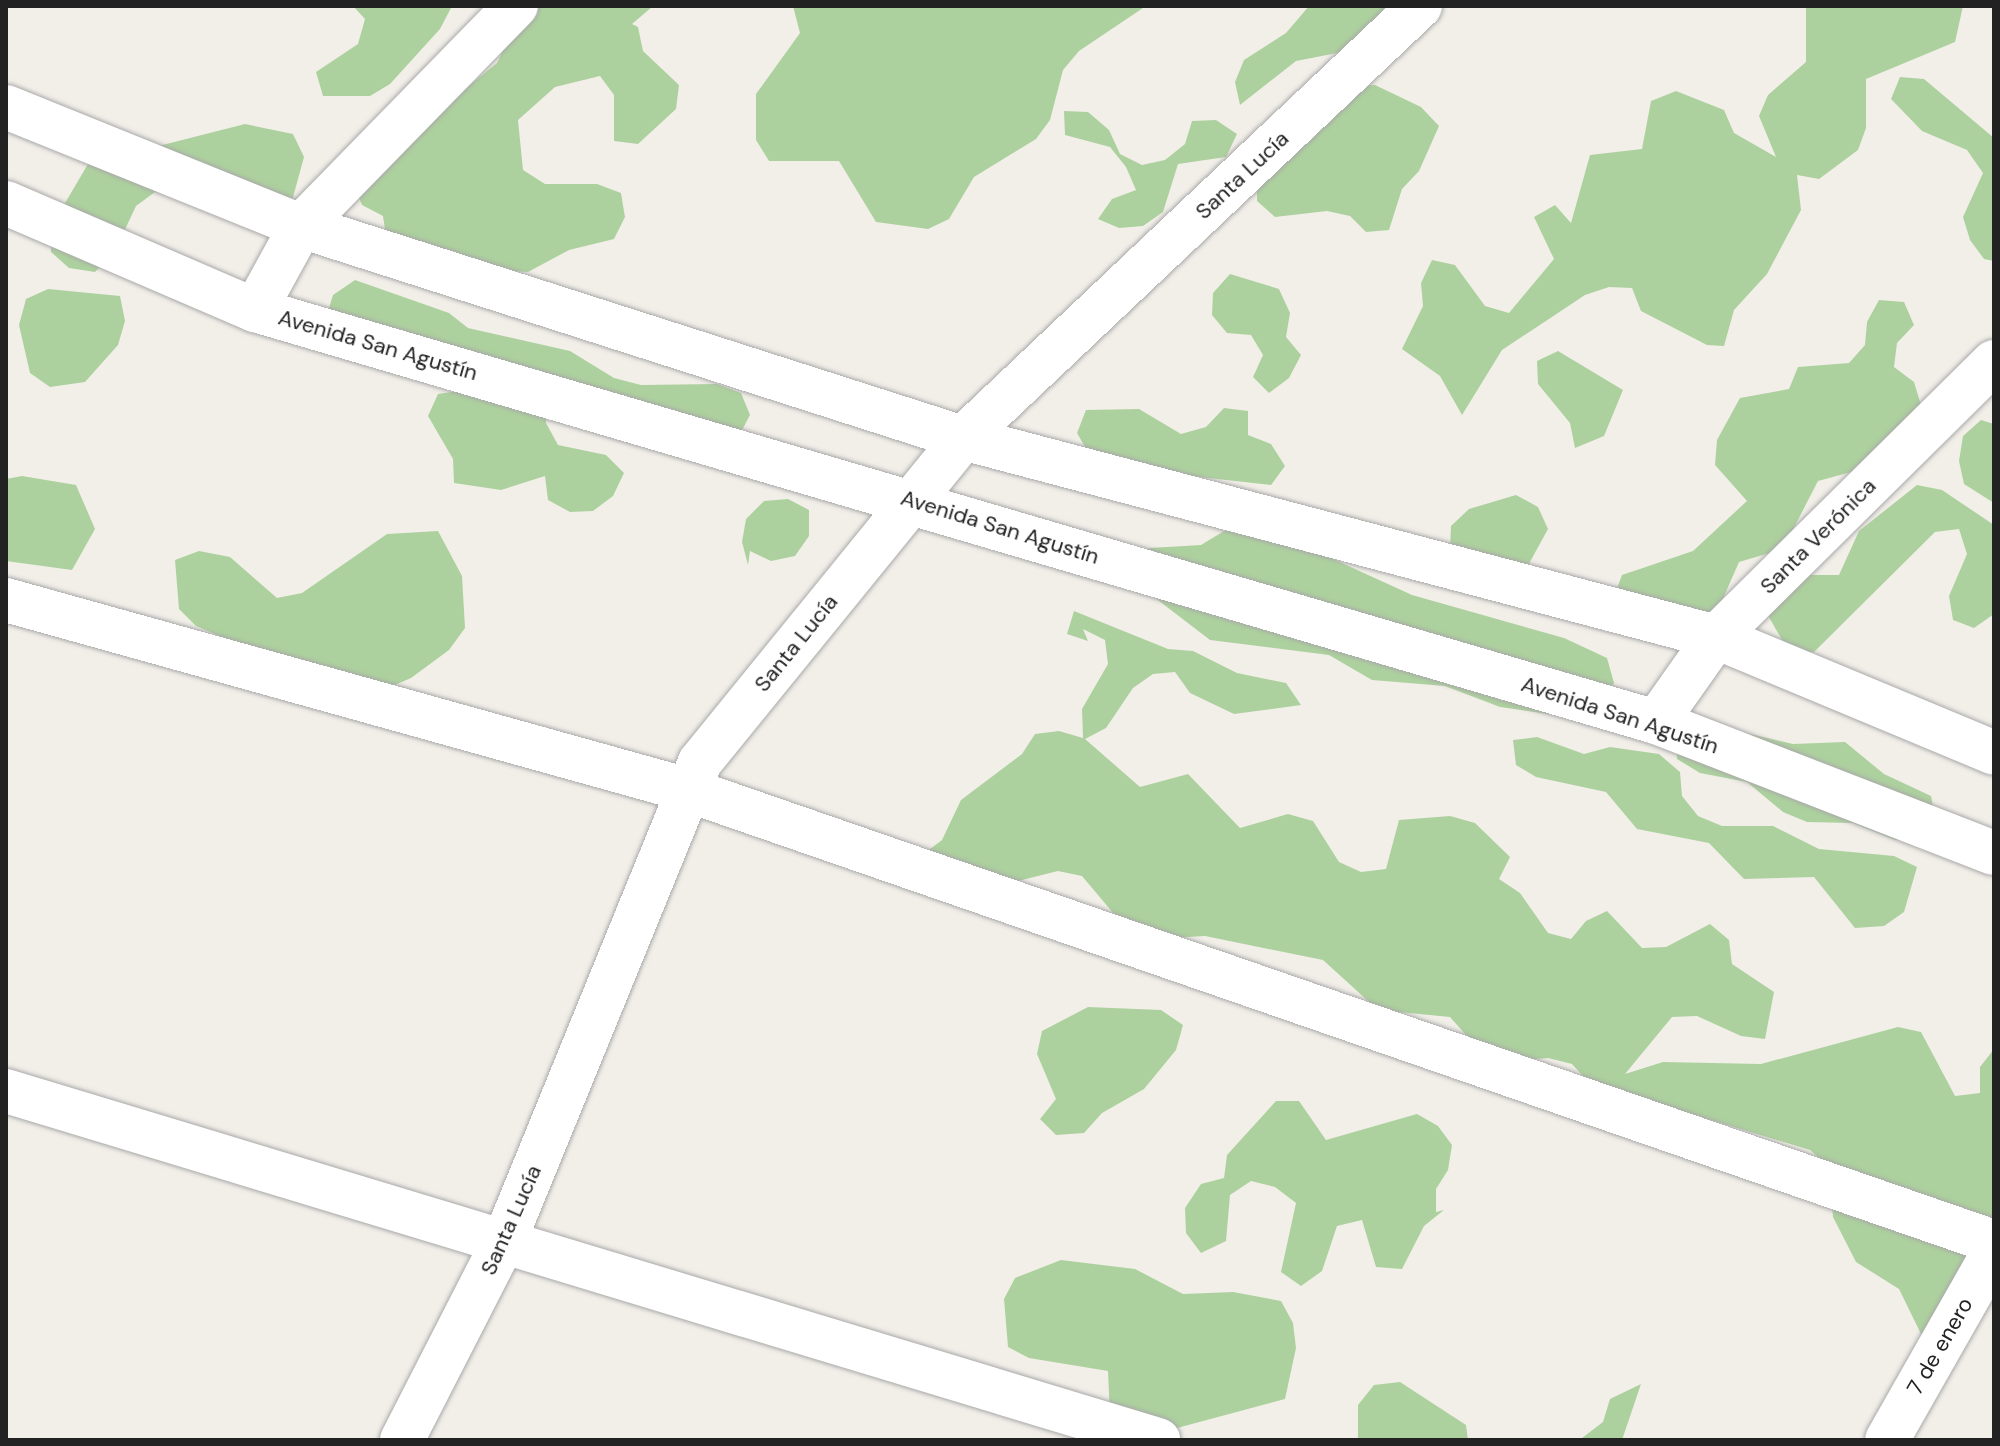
<!DOCTYPE html>
<html>
<head>
<meta charset="utf-8">
<style>
	body { margin:0 }
	#map { position:relative; width:2000px; height:1446px; overflow:hidden; background:#f2efe9; font-family:"DM Sans",sans-serif }
	div>[style] { position:absolute }
	.forest>* { inset:0; background:#add19e }
	.roads { filter:drop-shadow(0 0 2px #a9a9a9) drop-shadow(0 0 2px #a9a9a9) }
	.minor>* { height:44px; margin:-22px; padding:0 22px; transform-origin:22px; border-radius:22px; background:#fff }
	span { translate:-50% -50%; white-space:nowrap; text-align:center; line-height:1.15; -webkit-text-stroke:6px #fff; paint-order:stroke }
	.street-label { font-size:22px; color:#222 }
	.frame { position:absolute; inset:0; border:8px solid #222; pointer-events:none }
</style>
</head>
<body>
<div id="map">
	<div class="forest">
		<i style="clip-path:polygon(353px 6px,452px 6px,440px 29px,390px 84px,370px 96px,323px 96px,316px 72px,358px 44px,365px 19px)"></i>
		<i style="clip-path:polygon(535px 6px,653px 6px,632px 24px,638px 27px,643px 51px,679px 85px,676px 109px,638px 144px,614px 141px,614px 95px,600px 76px,555px 87px,518px 120px,523px 170px,545px 184px,597px 184px,621px 193px,625px 217px,614px 239px,569px 250px,528px 272px,390px 263px,383px 216px,362px 205px,352px 182px,497px 63px,519px 18px)"></i>
		<i style="clip-path:polygon(793px 6px,1146px 6px,1079px 51px,1063px 70px,1050px 120px,1036px 139px,974px 177px,949px 219px,928px 229px,876px 222px,839px 161px,769px 161px,756px 140px,756px 94px,800px 33px)"></i>
		<i style="clip-path:polygon(1309px 6px,1389px 6px,1358px 49px,1296px 61px,1240px 105px,1235px 82px,1244px 60px,1286px 33px)"></i>
		<i style="clip-path:polygon(1806px 6px,1963px 6px,1955px 42px,1866px 79px,1866px 128px,1858px 150px,1819px 179px,1797px 175px,1801px 210px,1767px 274px,1734px 310px,1724px 346px,1707px 345px,1641px 311px,1632px 288px,1609px 287px,1585px 295px,1502px 350px,1462px 415px,1440px 376px,1402px 349px,1423px 306px,1421px 283px,1432px 260px,1455px 265px,1485px 306px,1509px 313px,1554px 259px,1534px 217px,1555px 205px,1571px 223px,1590px 155px,1642px 149px,1651px 101px,1676px 91px,1724px 110px,1734px 133px,1776px 157px,1759px 116px,1768px 95px,1806px 62px)"></i>
		<i style="clip-path:polygon(1900px 77px,1924px 79px,1994px 138px,1994px 261px,1984px 259px,1970px 240px,1963px 217px,1983px 173px,1967px 150px,1922px 131px,1891px 99px)"></i>
		<i style="clip-path:polygon(1375px 85px,1421px 107px,1439px 126px,1419px 171px,1402px 189px,1389px 230px,1366px 232px,1350px 216px,1327px 211px,1275px 217px,1257px 201px,1257px 178px,1328px 88px)"></i>
		<i style="clip-path:polygon(1064px 111px,1088px 112px,1109px 130px,1120px 154px,1142px 165px,1165px 160px,1185px 144px,1192px 121px,1216px 120px,1237px 134px,1226px 157px,1178px 164px,1163px 212px,1143px 226px,1119px 228px,1098px 219px,1112px 199px,1136px 190px,1126px 167px,1110px 147px,1065px 135px)"></i>
		<i style="clip-path:polygon(245px 124px,293px 134px,304px 157px,292px 201px,155px 192px,136px 206px,114px 253px,95px 272px,69px 268px,51px 252px,51px 227px,88px 164px)"></i>
		<i style="clip-path:polygon(1230px 274px,1279px 289px,1290px 313px,1286px 337px,1301px 355px,1289px 378px,1269px 393px,1253px 377px,1263px 355px,1251px 335px,1227px 333px,1212px 315px,1213px 293px)"></i>
		<i style="clip-path:polygon(355px 280px,449px 313px,468px 328px,570px 351px,614px 378px,641px 385px,717px 384px,741px 393px,750px 415px,739px 436px,546px 400px,546px 423px,558px 445px,606px 455px,624px 473px,613px 496px,593px 511px,570px 512px,548px 500px,545px 476px,501px 490px,454px 483px,453px 459px,428px 416px,438px 394px,465px 390px,326px 318px,333px 295px)"></i>
		<i style="clip-path:polygon(48px 289px,120px 296px,125px 321px,118px 345px,85px 382px,50px 387px,30px 373px,19px 325px,26px 299px)"></i>
		<i style="clip-path:polygon(1879px 300px,1904px 302px,1914px 325px,1897px 343px,1894px 367px,1914px 382px,1928px 428px,1914px 455px,1818px 481px,1783px 549px,1739px 562px,1708px 633px,1614px 596px,1622px 575px,1693px 551px,1747px 501px,1715px 465px,1717px 440px,1740px 398px,1789px 389px,1798px 367px,1849px 363px,1865px 345px,1867px 322px)"></i>
		<i style="clip-path:polygon(1558px 351px,1623px 390px,1604px 436px,1575px 448px,1570px 423px,1538px 384px,1537px 361px)"></i>
		<i style="clip-path:polygon(1224px 408px,1248px 411px,1248px 435px,1271px 444px,1285px 466px,1271px 485px,1110px 467px,1089px 454px,1077px 433px,1086px 410px,1139px 409px,1181px 434px,1206px 427px)"></i>
		<i style="clip-path:polygon(1981px 420px,1994px 424px,1994px 503px,1964px 484px,1959px 461px,1963px 436px)"></i>
		<i style="clip-path:polygon(22px 476px,76px 485px,95px 529px,72px 570px,6px 561px,6px 479px)"></i>
		<i style="clip-path:polygon(1917px 485px,1942px 490px,1994px 525px,1994px 614px,1974px 628px,1953px 620px,1949px 596px,1967px 554px,1959px 529px,1935px 532px,1814px 652px,1790px 654px,1766px 612px,1788px 575px,1839px 575px,1859px 531px)"></i>
		<i style="clip-path:polygon(1516px 495px,1538px 507px,1548px 529px,1525px 571px,1450px 549px,1451px 526px,1469px 509px)"></i>
		<i style="clip-path:polygon(788px 499px,809px 510px,809px 536px,795px 556px,771px 561px,750px 551px,748px 565px,742px 542px,746px 519px,764px 501px)"></i>
		<i style="clip-path:polygon(438px 531px,462px 576px,465px 628px,449px 650px,411px 678px,365px 698px,196px 626px,179px 609px,175px 560px,199px 551px,230px 557px,277px 598px,302px 593px,387px 534px)"></i>
		<i style="clip-path:polygon(1224px 531px,1274px 532px,1412px 595px,1564px 638px,1607px 658px,1614px 683px,1600px 703px,1548px 714px,1500px 707px,1445px 686px,1372px 680px,1329px 655px,1210px 640px,1137px 584px,1130px 560px,1150px 548px,1201px 545px)"></i>
		<i style="clip-path:polygon(1074px 611px,1168px 649px,1193px 651px,1237px 673px,1286px 683px,1301px 705px,1234px 714px,1190px 693px,1175px 672px,1153px 674px,1133px 688px,1106px 728px,1085px 739px,1140px 787px,1188px 774px,1240px 828px,1288px 814px,1313px 821px,1339px 862px,1361px 872px,1386px 869px,1399px 820px,1450px 816px,1475px 823px,1510px 857px,1499px 879px,1520px 893px,1548px 933px,1571px 939px,1586px 921px,1607px 911px,1642px 948px,1666px 947px,1710px 924px,1729px 940px,1732px 964px,1774px 992px,1765px 1039px,1741px 1036px,1697px 1016px,1672px 1017px,1625px 1074px,1663px 1062px,1761px 1064px,1898px 1027px,1921px 1032px,1955px 1096px,1980px 1093px,1980px 1067px,1994px 1049px,1994px 1220px,1922px 1336px,1899px 1289px,1856px 1262px,1833px 1217px,1829px 1167px,1810px 1150px,1589px 1083px,1572px 1064px,1548px 1058px,1500px 1062px,1480px 1051px,1450px 1017px,1378px 1010px,1323px 960px,1205px 936px,1153px 939px,1130px 933px,1082px 876px,1058px 871px,957px 896px,921px 856px,942px 840px,961px 800px,1022px 754px,1035px 734px,1059px 731px,1083px 738px,1082px 709px,1108px 664px,1105px 640px,1083px 629px,1088px 641px,1067px 634px)"></i>
		<i style="clip-path:polygon(1695px 721px,1793px 744px,1845px 742px,1884px 774px,1931px 796px,1936px 821px,1919px 840px,1895px 840px,1853px 823px,1807px 822px,1783px 812px,1747px 782px,1700px 773px,1677px 759px,1676px 737px)"></i>
		<i style="clip-path:polygon(1537px 737px,1584px 754px,1610px 747px,1659px 754px,1680px 772px,1682px 796px,1698px 816px,1722px 826px,1773px 826px,1819px 849px,1894px 856px,1917px 867px,1904px 912px,1884px 926px,1855px 928px,1814px 877px,1744px 879px,1709px 843px,1637px 829px,1606px 792px,1536px 777px,1516px 765px,1513px 740px)"></i>
		<i style="clip-path:polygon(1088px 1007px,1161px 1010px,1183px 1025px,1176px 1050px,1144px 1089px,1102px 1113px,1084px 1133px,1056px 1135px,1040px 1119px,1056px 1099px,1037px 1054px,1042px 1031px)"></i>
		<i style="clip-path:polygon(1276px 1101px,1299px 1101px,1326px 1140px,1417px 1114px,1438px 1126px,1452px 1145px,1448px 1170px,1436px 1189px,1436px 1212px,1444px 1210px,1424px 1226px,1402px 1269px,1376px 1267px,1362px 1220px,1337px 1226px,1322px 1271px,1301px 1286px,1281px 1272px,1296px 1203px,1275px 1187px,1251px 1181px,1230px 1195px,1226px 1241px,1201px 1253px,1186px 1233px,1185px 1208px,1201px 1184px,1224px 1178px,1227px 1155px)"></i>
		<i style="clip-path:polygon(1061px 1260px,1135px 1269px,1183px 1294px,1233px 1292px,1281px 1301px,1293px 1323px,1296px 1348px,1285px 1399px,1177px 1428px,1130px 1427px,1110px 1418px,1108px 1371px,1029px 1358px,1008px 1347px,1004px 1299px,1015px 1278px)"></i>
		<i style="clip-path:polygon(1400px 1382px,1466px 1425px,1468px 1440px,1358px 1440px,1358px 1405px,1374px 1385px)"></i>
		<i style="clip-path:polygon(1641px 1384px,1622px 1440px,1556px 1440px,1582px 1438px,1603px 1422px,1610px 1399px)"></i>
	</div>
	<div class="roads">
		<div class="minor">
			<i style="left:6px;top:107px;width:318px;rotate:22deg"></i>
			<i style="left:301px;top:226px;width:695px;rotate:17.76deg"></i>
			<i style="left:963px;top:438px;width:779px;rotate:14.8deg"></i>
			<i style="left:1716px;top:637px;width:301px;rotate:22.6deg"></i>
			<i style="left:6px;top:203px;width:271px;rotate:23.3deg"></i>
			<i style="left:255px;top:310px;width:1460px;rotate:16.39deg"></i>
			<i style="left:1656px;top:722px;width:362px;rotate:21.2deg"></i>
			<i style="left:255px;top:310px;width:96px;rotate:-61.3deg"></i>
			<i style="left:301px;top:226px;width:308px;rotate:-45.7deg"></i>
			<i style="left:6px;top:600px;width:708px;rotate:15.57deg"></i>
			<i style="left:688px;top:790px;width:1382px;rotate:19.09deg"></i>
			<i style="left:1656px;top:722px;width:104px;rotate:-54.8deg"></i>
			<i style="left:1716px;top:637px;width:391px;rotate:-44.7deg"></i>
			<i style="left:6px;top:1091px;width:1204px;rotate:16.85deg"></i>
			<i style="left:402px;top:1440px;width:228px;rotate:-62.9deg"></i>
			<i style="left:506px;top:1237px;width:513px;rotate:-67.78deg"></i>
			<i style="left:700px;top:762px;width:417px;rotate:-50.9deg"></i>
			<i style="left:963px;top:438px;width:629px;rotate:-43.39deg"></i>
			<i style="left:1887px;top:1440px;width:216px;rotate:-60.4deg"></i>
		</div>
	</div>
	<div class="street-label">
		<span style="left:1242px;top:175px;rotate:-43deg">Santa Lucía</span>
		<span style="left:378px;top:345px;rotate:16deg">Avenida San Agustín</span>
		<span style="left:1000px;top:527px;rotate:17deg">Avenida San Agustín</span>
		<span style="left:1818px;top:536px;rotate:-45deg">Santa Verónica</span>
		<span style="left:796px;top:643px;rotate:-51deg">Santa Lucía</span>
		<span style="left:1620px;top:715px;rotate:18deg">Avenida San Agustín</span>
		<span style="left:511px;top:1220px;rotate:-66deg">Santa Lucía</span>
		<span style="left:1940px;top:1346px;rotate:-60deg">7 de enero</span>
	</div>
	<div class="frame"></div>
</div>
</body>
</html>
